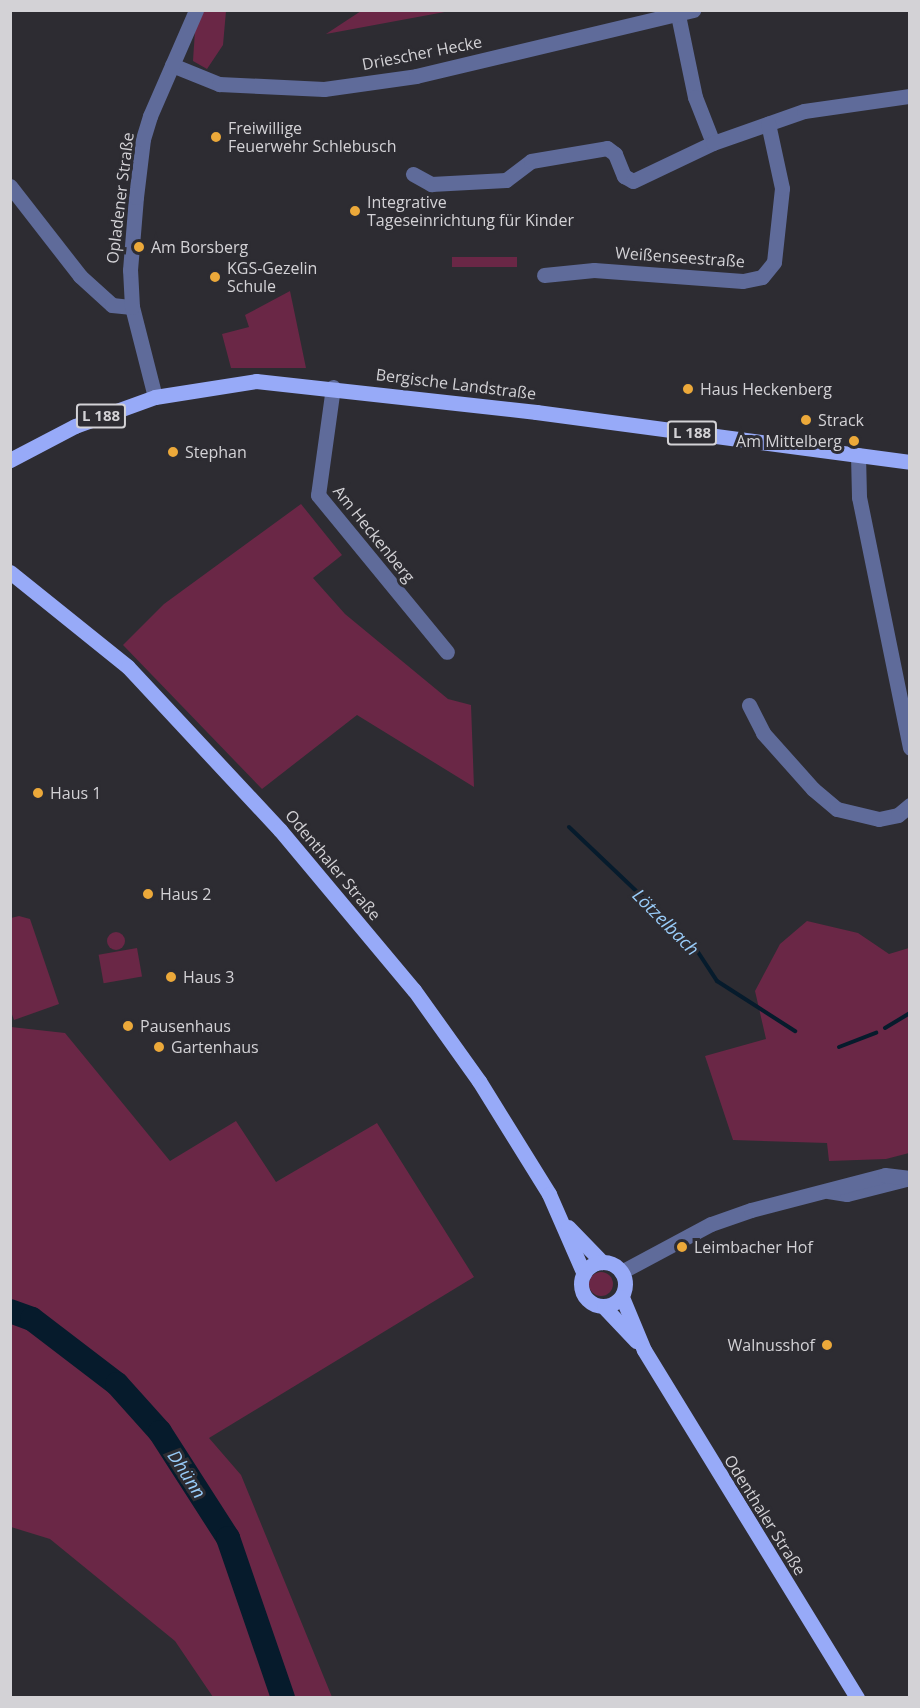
<!DOCTYPE html>
<html>
<head>
<meta charset="utf-8">
<style>
	body { margin:0 }
	#map { position:relative; width:920px; height:1708px; overflow:hidden; background:#2d2c32; font-family:"Open Sans",sans-serif }
	div>[style] { position:absolute }
	.green>* { inset:0; background:#6a2746; transform-origin:0 0 }
	.round { border-radius:50% }
	.stream>* { height:4px; margin:-2px; padding:0 2px; transform-origin:2px; border-radius:2px; background:#061b2c }
	.river>* { height:24px; margin:-12px; padding:0 12px; transform-origin:12px; border-radius:12px; background:#061b2c }
	.minor>* { height:15px; margin:-7.5px; padding:0 7.5px; transform-origin:7.5px; border-radius:7.5px; background:#5f6b9a }
	.major>* { height:15px; margin:-7.5px; padding:0 7.5px; transform-origin:7.5px; border-radius:7.5px; background:#97aaf8 }
	.major>.ring { margin:-7.5px; padding:0; box-sizing:content-box; background:none; border:15px solid #97aaf8; border-radius:50% }
	.dots>* { width:16px; height:16px; translate:-50% -50%; box-sizing:border-box; border:3px solid #2d2c32; border-radius:50% }
	span { translate:-50% -50%; white-space:nowrap; text-align:center; line-height:1.15; -webkit-text-stroke:6px #2d2c32; paint-order:stroke }
	.shield-label span { padding:2px 4px; background:#2d2c32; border:2px solid; border-radius:4px; -webkit-text-stroke-width:0 }
	.shield-label { font-size:15px; color:#d3d2d6; font-weight:700 }
	.street-label { font-size:16px; color:#d3d2d6 }
	.poi-label { font-size:16px; color:#d3d2d6 }
	.left { translate:0 -50%; text-align:left }
	.right { translate:-100% -50%; text-align:right }
	.water-label { font-size:18px; color:#99ccf9; font-style:italic }
	.frame { position:absolute; inset:0; border:12px solid #d3d2d6; pointer-events:none }
</style>
</head>
<body>
<div id="map">
	<div class="green">
		<i style="clip-path:polygon(202px 11px,226px 11px,223px 45px,207px 69px,193px 61px,195px 30px)"></i>
		<i style="clip-path:polygon(361px 11px,361px 10px,450px 11px,326px 34px)"></i>
		<i style="left:517px;top:257px;width:10px;height:65px;rotate:90deg"></i>
		<i style="clip-path:polygon(290px 291px,306px 368px,231px 368px,222px 334px,249px 327px,245px 315px)"></i>
		<i style="clip-path:polygon(301px 504px,342px 555px,313px 578px,345px 614px,448px 699px,471px 705px,474px 787px,357px 715px,262px 789px,123px 645px,164px 604px)"></i>
		<i style="clip-path:polygon(19px 916px,30px 919px,59px 1004px,14px 1020px,10px 1009px,11px 918px)"></i>
		<i style="clip-path:polygon(807px 921px,858px 933px,889px 954px,909px 948px,909px 1153px,886px 1159px,829px 1161px,827px 1143px,733px 1140px,705px 1056px,766px 1039px,755px 991px,780px 944px)"></i>
		<i class="round" style="left:107px;top:932px;width:18px;height:18px"></i>
		<i style="left:137px;top:948px;width:29px;height:39px;rotate:80deg"></i>
		<i style="clip-path:polygon(11px 1027px,65px 1033px,170px 1161px,236px 1121px,276px 1182px,377px 1123px,474px 1277px,209px 1438px,241px 1475px,332px 1697px,213px 1697px,175px 1641px,50px 1539px,11px 1527px)"></i>
		<i class="round" style="left:589px;top:1272px;width:24px;height:24px"></i>
	</div>
	<div class="stream">
		<i style="left:569px;top:827px;width:173px;rotate:43.6deg"></i>
		<i style="left:694px;top:946px;width:42px;rotate:56.7deg"></i>
		<i style="left:717px;top:981px;width:93px;rotate:32.7deg"></i>
		<i style="left:885px;top:1028px;width:29px;rotate:-31deg"></i>
		<i style="left:839px;top:1047px;width:40px;rotate:-21deg"></i>
	</div>
	<div class="river">
		<i style="left:10px;top:1311px;width:23px;rotate:20deg"></i>
		<i style="left:32px;top:1319px;width:107px;rotate:37.4deg"></i>
		<i style="left:117px;top:1384px;width:64px;rotate:48.1deg"></i>
		<i style="left:160px;top:1432px;width:126px;rotate:57.3deg"></i>
		<i style="left:228px;top:1538px;width:169px;rotate:71deg"></i>
	</div>
	<div class="minor">
		<i style="left:678px;top:15px;width:84px;rotate:78.3deg"></i>
		<i style="left:695px;top:97px;width:49px;rotate:68.6deg"></i>
		<i style="left:172px;top:65px;width:51px;rotate:22deg"></i>
		<i style="left:219px;top:84px;width:105px;rotate:2.7deg"></i>
		<i style="left:324px;top:89px;width:93px;rotate:-8deg"></i>
		<i style="left:416px;top:76px;width:285px;rotate:-13.4deg"></i>
		<i style="left:413px;top:174px;width:21px;rotate:29deg"></i>
		<i style="left:431px;top:184px;width:75px;rotate:-3.1deg"></i>
		<i style="left:506px;top:180px;width:31px;rotate:-37deg"></i>
		<i style="left:531px;top:161px;width:77px;rotate:-9.7deg"></i>
		<i style="left:607px;top:148px;width:10px;rotate:37deg"></i>
		<i style="left:615px;top:154px;width:24px;rotate:68deg"></i>
		<i style="left:624px;top:176px;width:10px;rotate:29deg"></i>
		<i style="left:633px;top:181px;width:89px;rotate:-25.4deg"></i>
		<i style="left:713px;top:143px;width:96px;rotate:-19.4deg"></i>
		<i style="left:804px;top:111px;width:107px;rotate:-8.1deg"></i>
		<i style="left:10px;top:186px;width:114px;rotate:52.1deg"></i>
		<i style="left:80px;top:276px;width:43px;rotate:42.2deg"></i>
		<i style="left:112px;top:305px;width:20px;rotate:6deg"></i>
		<i style="left:544px;top:275px;width:50px;rotate:-5.7deg"></i>
		<i style="left:594px;top:270px;width:149px;rotate:4.2deg"></i>
		<i style="left:743px;top:281px;width:19px;rotate:-12deg"></i>
		<i style="left:762px;top:277px;width:19px;rotate:-51deg"></i>
		<i style="left:774px;top:262px;width:74px;rotate:-83.8deg"></i>
		<i style="left:782px;top:188px;width:66px;rotate:-102.2deg"></i>
		<i style="left:333px;top:387px;width:109px;rotate:97.9deg"></i>
		<i style="left:318px;top:495px;width:203px;rotate:50.6deg"></i>
		<i style="left:155px;top:397px;width:93px;rotate:-104.3deg"></i>
		<i style="left:132px;top:307px;width:37px;rotate:-93deg"></i>
		<i style="left:130px;top:270px;width:73px;rotate:-85.3deg"></i>
		<i style="left:136px;top:197px;width:58px;rotate:-83.1deg"></i>
		<i style="left:143px;top:139px;width:24px;rotate:-73deg"></i>
		<i style="left:150px;top:116px;width:116px;rotate:-66.5deg"></i>
		<i style="left:858px;top:455px;width:42px;rotate:88.6deg"></i>
		<i style="left:859px;top:497px;width:256px;rotate:78.5deg"></i>
		<i style="left:749px;top:705px;width:31px;rotate:63deg"></i>
		<i style="left:763px;top:733px;width:75px;rotate:48.2deg"></i>
		<i style="left:813px;top:789px;width:31px;rotate:40deg"></i>
		<i style="left:837px;top:809px;width:43px;rotate:13.4deg"></i>
		<i style="left:879px;top:819px;width:19px;rotate:-12deg"></i>
		<i style="left:898px;top:815px;width:16px;rotate:-40deg"></i>
		<i style="left:828px;top:1191px;width:19px;rotate:9deg"></i>
		<i style="left:847px;top:1194px;width:61px;rotate:-14.3deg"></i>
		<i style="left:621px;top:1272px;width:102px;rotate:-28.1deg"></i>
		<i style="left:711px;top:1224px;width:42px;rotate:-19.3deg"></i>
		<i style="left:751px;top:1210px;width:138px;rotate:-14.6deg"></i>
		<i style="left:885px;top:1175px;width:25px;rotate:7deg"></i>
	</div>
	<div class="major">
		<i style="left:10px;top:460px;width:73px;rotate:-27.6deg"></i>
		<i style="left:75px;top:426px;width:85px;rotate:-19.9deg"></i>
		<i style="left:155px;top:397px;width:102px;rotate:-9deg"></i>
		<i style="left:256px;top:381px;width:282px;rotate:6.3deg"></i>
		<i style="left:536px;top:412px;width:377px;rotate:7.6deg"></i>
		<i style="left:10px;top:572px;width:151px;rotate:38.8deg"></i>
		<i style="left:128px;top:667px;width:223px;rotate:47deg"></i>
		<i style="left:280px;top:830px;width:209px;rotate:50.1deg"></i>
		<i style="left:414px;top:990px;width:112px;rotate:54.5deg"></i>
		<i style="left:479px;top:1081px;width:133px;rotate:58.2deg"></i>
		<i style="left:549px;top:1194px;width:87px;rotate:66.4deg"></i>
		<i style="left:568px;top:1227px;width:49px;rotate:45.8deg"></i>
		<i class="ring" style="left:581px;top:1262px;width:29px;height:29px"></i>
		<i style="left:622px;top:1297px;width:57px;rotate:67.5deg"></i>
		<i style="left:644px;top:1350px;width:408px;rotate:58.5deg"></i>
		<i style="left:604px;top:1307px;width:47px;rotate:46.7deg"></i>
	</div>
	<div class="dots">
		<i style="left:216px;top:137px;background:#eca93a"></i>
		<i style="left:355px;top:211px;background:#eca93a"></i>
		<i style="left:139px;top:247px;background:#eca93a"></i>
		<i style="left:215px;top:277px;background:#eca93a"></i>
		<i style="left:688px;top:389px;background:#eca93a"></i>
		<i style="left:806px;top:420px;background:#eca93a"></i>
		<i style="left:854px;top:441px;background:#eca93a"></i>
		<i style="left:173px;top:452px;background:#eca93a"></i>
		<i style="left:38px;top:793px;background:#eca93a"></i>
		<i style="left:148px;top:894px;background:#eca93a"></i>
		<i style="left:171px;top:977px;background:#eca93a"></i>
		<i style="left:128px;top:1026px;background:#eca93a"></i>
		<i style="left:159px;top:1047px;background:#eca93a"></i>
		<i style="left:682px;top:1247px;background:#eca93a"></i>
		<i style="left:827px;top:1345px;background:#eca93a"></i>
	</div>
	<div class="shield-label">
		<span style="left:101px;top:416px">L 188</span>
		<span style="left:692px;top:433px">L 188</span>
	</div>
	<div class="street-label">
		<span style="left:422px;top:53px;rotate:-11deg">Driescher Hecke</span>
		<span style="left:120px;top:198px;rotate:-83deg">Opladener Straße</span>
		<span style="left:680px;top:257px;rotate:4deg">Weißenseestraße</span>
		<span style="left:456px;top:384px;rotate:7deg">Bergische Landstraße</span>
		<span style="left:374px;top:534px;rotate:51deg">Am Heckenberg</span>
		<span style="left:333px;top:865px;rotate:50deg">Odenthaler Straße</span>
		<span style="left:765px;top:1515px;rotate:58deg">Odenthaler Straße</span>
	</div>
	<div class="poi-label">
		<span class="left" style="left:228px;top:137px">Freiwillige<br>Feuerwehr Schlebusch</span>
		<span class="left" style="left:367px;top:211px">Integrative<br>Tageseinrichtung für Kinder</span>
		<span class="left" style="left:151px;top:247px">Am Borsberg</span>
		<span class="left" style="left:227px;top:277px">KGS-Gezelin<br>Schule</span>
		<span class="left" style="left:700px;top:389px">Haus Heckenberg</span>
		<span class="left" style="left:818px;top:420px">Strack</span>
		<span class="right" style="left:842px;top:441px">Am Mittelberg</span>
		<span class="left" style="left:185px;top:452px">Stephan</span>
		<span class="left" style="left:50px;top:793px">Haus 1</span>
		<span class="left" style="left:160px;top:894px">Haus 2</span>
		<span class="left" style="left:183px;top:977px">Haus 3</span>
		<span class="left" style="left:140px;top:1026px">Pausenhaus</span>
		<span class="left" style="left:171px;top:1047px">Gartenhaus</span>
		<span class="left" style="left:694px;top:1247px">Leimbacher Hof</span>
		<span class="right" style="left:815px;top:1345px">Walnusshof</span>
	</div>
	<div class="water-label">
		<span style="left:666px;top:922px;rotate:45deg">Lötzelbach</span>
		<span style="left:187px;top:1474px;rotate:57deg">Dhünn</span>
	</div>
	<div class="frame"></div>
</div>
</body>
</html>
